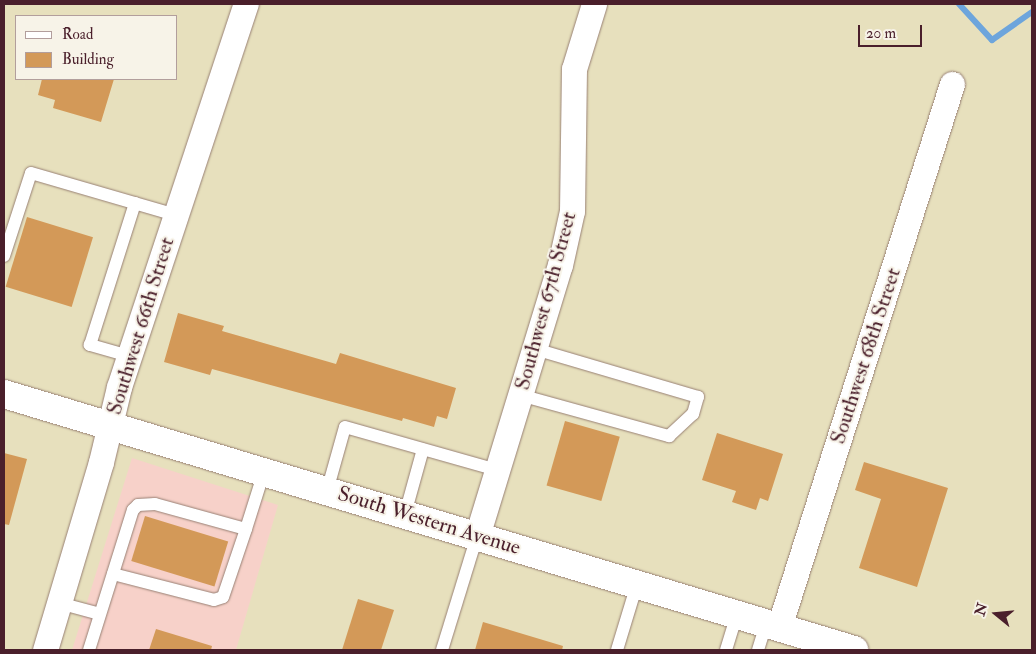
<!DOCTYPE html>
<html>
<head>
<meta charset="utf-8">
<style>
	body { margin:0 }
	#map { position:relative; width:1036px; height:654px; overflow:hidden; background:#e7e0bd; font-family:"IM FELL Double Pica",serif }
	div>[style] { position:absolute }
	.built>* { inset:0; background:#f7d1c9 }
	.stream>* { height:6px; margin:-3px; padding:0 3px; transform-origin:3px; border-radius:3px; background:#6da5dc }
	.building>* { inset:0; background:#d39958; transform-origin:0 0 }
	.roads { filter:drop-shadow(0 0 1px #988074) drop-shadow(0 0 1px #988074) }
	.lane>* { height:12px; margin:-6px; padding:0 6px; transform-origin:6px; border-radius:6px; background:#fff }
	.street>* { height:25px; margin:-12.5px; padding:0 12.5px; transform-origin:12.5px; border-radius:12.5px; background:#fff }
	.secondary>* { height:28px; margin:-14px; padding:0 14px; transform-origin:14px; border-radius:14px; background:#fff }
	span { translate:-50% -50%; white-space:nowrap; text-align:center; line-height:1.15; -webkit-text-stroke:4px #f7f3e8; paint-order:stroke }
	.street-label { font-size:21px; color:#4a1f2b }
	.frame { position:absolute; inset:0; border:5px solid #4a1f2b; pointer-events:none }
	.legend { position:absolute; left:15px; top:15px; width:162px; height:65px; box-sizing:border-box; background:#f7f3e8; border:1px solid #b29e9c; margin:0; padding:6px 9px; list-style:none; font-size:15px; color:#4a1f2b }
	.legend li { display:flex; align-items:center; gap:10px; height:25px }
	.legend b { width:25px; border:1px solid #b29e9c }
	.north { position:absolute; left:971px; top:589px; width:50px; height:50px; -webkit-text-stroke:4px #f7f3e8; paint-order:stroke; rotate:287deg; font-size:14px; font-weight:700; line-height:20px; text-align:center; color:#4a1f2b }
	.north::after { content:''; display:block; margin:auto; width:18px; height:22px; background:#4a1f2b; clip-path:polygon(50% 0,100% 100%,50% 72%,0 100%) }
	.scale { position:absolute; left:858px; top:25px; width:64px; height:22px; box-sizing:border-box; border:2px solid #4a1f2b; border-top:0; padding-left:6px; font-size:15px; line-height:18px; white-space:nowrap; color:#4a1f2b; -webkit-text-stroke:4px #f7f3e8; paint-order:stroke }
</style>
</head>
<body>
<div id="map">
	<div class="built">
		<i style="clip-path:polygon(132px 458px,278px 505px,236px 650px,72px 650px)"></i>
	</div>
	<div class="stream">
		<i style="left:959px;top:4px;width:49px;rotate:47.5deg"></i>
		<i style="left:992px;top:40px;width:49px;rotate:-35deg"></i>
	</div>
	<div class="building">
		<i style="clip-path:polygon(42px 79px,114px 79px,101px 122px,53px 108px,55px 100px,38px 95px)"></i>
		<i style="left:27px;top:217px;width:69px;height:73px;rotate:17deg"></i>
		<i style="clip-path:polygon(178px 313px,224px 326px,222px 331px,336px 364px,340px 353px,456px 388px,447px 419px,437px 416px,434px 427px,403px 418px,402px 421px,212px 369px,210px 375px,164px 362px)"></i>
		<i style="left:565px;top:421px;width:57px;height:67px;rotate:16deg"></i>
		<i style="clip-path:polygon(717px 433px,783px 454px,768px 501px,760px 498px,756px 510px,732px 502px,736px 491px,702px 480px)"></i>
		<i style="clip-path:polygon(4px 453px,27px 459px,9px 525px,4px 524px)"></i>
		<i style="clip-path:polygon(864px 462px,948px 488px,917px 587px,859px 568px,881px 499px,855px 490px)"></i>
		<i style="left:145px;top:516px;width:87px;height:47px;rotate:17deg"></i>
		<i style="clip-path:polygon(358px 599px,394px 610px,381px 650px,342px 650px)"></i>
		<i style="clip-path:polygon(483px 622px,563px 646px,562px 650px,475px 650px)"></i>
		<i style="clip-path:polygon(156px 629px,212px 646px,211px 650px,149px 650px)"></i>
	</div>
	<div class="roads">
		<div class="lane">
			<i style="left:4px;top:256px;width:87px;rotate:-72deg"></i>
			<i style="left:31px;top:173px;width:151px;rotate:16.2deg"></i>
			<i style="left:129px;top:356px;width:41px;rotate:-164.2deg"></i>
			<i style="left:90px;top:345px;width:149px;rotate:-72.4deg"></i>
			<i style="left:520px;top:395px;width:155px;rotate:15.4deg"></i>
			<i style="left:669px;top:436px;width:33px;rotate:-43deg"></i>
			<i style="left:693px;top:414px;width:18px;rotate:-74deg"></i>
			<i style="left:698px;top:397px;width:170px;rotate:-163.6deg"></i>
			<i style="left:327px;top:491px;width:66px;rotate:-74.3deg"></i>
			<i style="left:345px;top:427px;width:158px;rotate:15.8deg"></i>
			<i style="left:405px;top:514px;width:67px;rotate:-74.5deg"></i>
			<i style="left:113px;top:574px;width:104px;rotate:14.4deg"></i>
			<i style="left:214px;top:600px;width:9px;rotate:-18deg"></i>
			<i style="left:223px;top:597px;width:72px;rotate:-71.3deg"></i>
			<i style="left:59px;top:603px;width:42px;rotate:15deg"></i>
			<i style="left:89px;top:650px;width:147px;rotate:-72.6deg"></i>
			<i style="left:133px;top:510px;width:7px;rotate:-45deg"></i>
			<i style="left:138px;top:505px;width:17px;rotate:-3deg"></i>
			<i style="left:155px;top:504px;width:94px;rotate:15.4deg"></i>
			<i style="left:246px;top:529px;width:60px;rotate:-72.5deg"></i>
			<i style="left:442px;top:650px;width:119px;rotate:-72.9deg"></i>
			<i style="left:617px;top:650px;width:69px;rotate:-73.1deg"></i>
			<i style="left:726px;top:650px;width:38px;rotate:-73deg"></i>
			<i style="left:758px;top:650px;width:28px;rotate:-73deg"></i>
		</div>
		<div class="street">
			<i style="left:477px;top:536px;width:283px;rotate:-73deg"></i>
			<i style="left:560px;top:265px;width:55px;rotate:-77.5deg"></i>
			<i style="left:572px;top:211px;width:142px;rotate:-89.2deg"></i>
			<i style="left:574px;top:69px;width:68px;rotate:-72.9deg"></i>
			<i style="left:779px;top:627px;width:570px;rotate:-72.33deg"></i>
			<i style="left:45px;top:650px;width:196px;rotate:-73.4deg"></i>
			<i style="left:101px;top:462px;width:77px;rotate:-76.5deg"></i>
			<i style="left:119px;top:387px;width:404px;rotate:-71.7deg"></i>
		</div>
		<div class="secondary">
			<i style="left:4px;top:394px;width:888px;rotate:16.76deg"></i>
		</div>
	</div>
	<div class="street-label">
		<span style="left:546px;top:301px;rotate:-75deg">Southwest 67th Street</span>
		<span style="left:141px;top:326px;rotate:-73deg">Southwest 66th Street</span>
		<span style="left:866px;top:356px;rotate:-72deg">Southwest 68th Street</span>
		<span style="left:429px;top:521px;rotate:17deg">South Western Avenue</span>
	</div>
	<div class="frame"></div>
	<ul class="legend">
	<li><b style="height:6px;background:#fff"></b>Road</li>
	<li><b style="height:14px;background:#d39958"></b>Building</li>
	</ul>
	<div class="north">N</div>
	<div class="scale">20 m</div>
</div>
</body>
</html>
